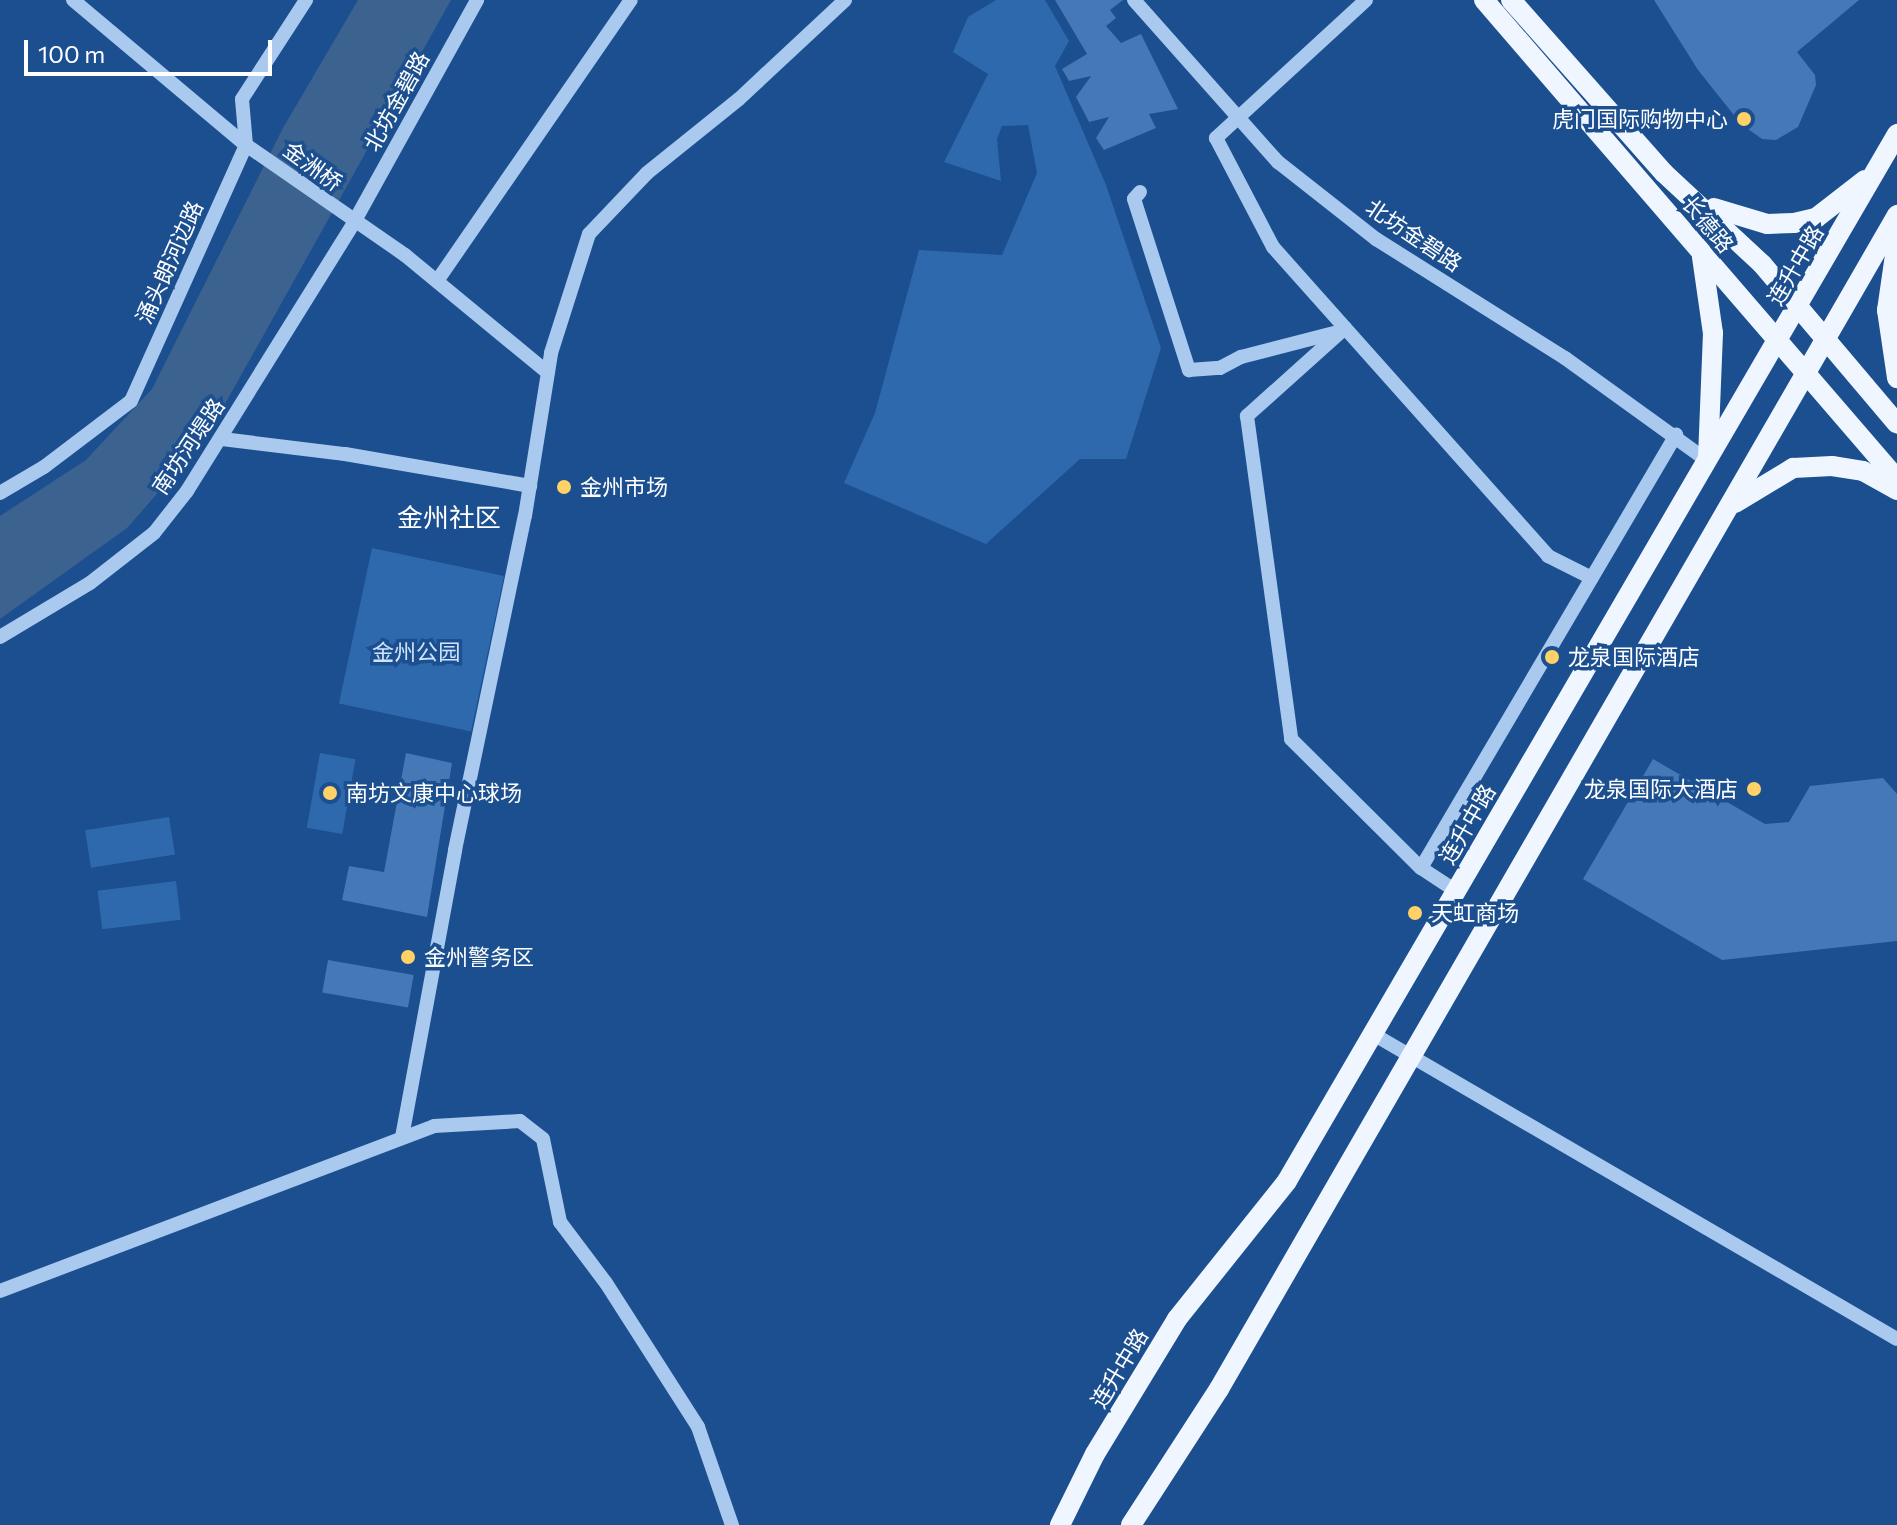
<!DOCTYPE html>
<html>
<head>
<meta charset="utf-8">
<style>
	body { margin:0 }
	#map { position:relative; width:1897px; height:1525px; overflow:hidden; background:#1b4f8f; font-family:Commissioner,"Noto Sans SC",sans-serif }
	div>[style] { position:absolute }
	.green>* { inset:0; background:#2e69ad; transform-origin:0 0 }
	.water>* { inset:0; background:#3c6290 }
	.building>* { inset:0; background:#4478b7; transform-origin:0 0 }
	.minor>* { height:14px; margin:-7px; padding:0 7px; transform-origin:7px; border-radius:7px; background:#a9c9ee }
	.major>* { height:20px; margin:-10px; padding:0 10px; transform-origin:10px; border-radius:10px; background:#f0f6ff }
	.dots>* { width:22px; height:22px; translate:-50% -50%; box-sizing:border-box; border:4px solid #1b4f8f; border-radius:50% }
	span { translate:-50% -50%; white-space:nowrap; text-align:center; line-height:1.15; -webkit-text-stroke:7px #1b4f8f; paint-order:stroke }
	.street-label { font-size:22px; color:#fff }
	.poi-label { font-size:22px; color:#fff }
	.right { translate:-100% -50%; text-align:right }
	.left { translate:0 -50%; text-align:left }
	.park-label { font-size:22px; color:#cfe3fa }
	.quarter-label { font-size:26px; color:#fff }
	.scale { position:absolute; left:24px; top:40px; width:248px; height:36px; box-sizing:border-box; border:4px solid #fff; border-top:0; padding-left:10px; font-size:24px; line-height:28px; white-space:nowrap; color:#fff; -webkit-text-stroke:6px #1b4f8f; paint-order:stroke }
</style>
</head>
<body>
<div id="map">
	<div class="green">
		<i style="clip-path:polygon(996px 0,1045px 0,1069px 41px,1055px 66px,1106px 185px,1161px 348px,1126px 459px,1080px 459px,986px 544px,844px 483px,875px 413px,919px 250px,1002px 255px,1037px 173px,1028px 125px,1002px 126px,997px 139px,1001px 181px,944px 162px,988px 74px,953px 52px,968px 17px)"></i>
		<i style="left:372px;top:548px;width:135px;height:159px;rotate:12deg"></i>
		<i style="left:320px;top:753px;width:36px;height:76px;rotate:10deg"></i>
		<i style="left:169px;top:817px;width:38px;height:85px;rotate:81deg"></i>
		<i style="left:176px;top:881px;width:39px;height:79px;rotate:83deg"></i>
	</div>
	<div class="water">
		<i style="clip-path:polygon(358px 0,451px 0,206px 438px,127px 528px,0 619px,0 516px,86px 460px,152px 389px,283px 128px)"></i>
	</div>
	<div class="building">
		<i style="clip-path:polygon(1055px 0,1123px 0,1110px 10px,1116px 18px,1106px 26px,1121px 43px,1141px 34px,1178px 109px,1149px 114px,1156px 128px,1104px 150px,1096px 138px,1109px 117px,1089px 122px,1076px 97px,1091px 76px,1069px 81px,1062px 69px,1087px 54px)"></i>
		<i style="clip-path:polygon(1654px 0,1859px 0,1797px 52px,1815px 75px,1816px 85px,1798px 127px,1776px 140px,1762px 139px,1741px 124px,1698px 70px)"></i>
		<i style="clip-path:polygon(406px 753px,452px 763px,427px 917px,342px 900px,349px 866px,384px 872px)"></i>
		<i style="clip-path:polygon(1653px 759px,1765px 824px,1789px 822px,1810px 786px,1883px 778px,1897px 794px,1897px 941px,1722px 960px,1583px 879px)"></i>
		<i style="left:328px;top:960px;width:87px;height:33px;rotate:10deg"></i>
	</div>
	<div class="minor">
		<i style="left:73px;top:0;width:226px;rotate:40deg"></i>
		<i style="left:246px;top:145px;width:193px;rotate:34.7deg"></i>
		<i style="left:405px;top:255px;width:185px;rotate:39.5deg"></i>
		<i style="left:1134px;top:0;width:217px;rotate:48.4deg"></i>
		<i style="left:1278px;top:162px;width:125px;rotate:38.2deg"></i>
		<i style="left:1376px;top:239px;width:223px;rotate:32.2deg"></i>
		<i style="left:1565px;top:358px;width:176px;rotate:35.8deg"></i>
		<i style="left:1366px;top:0;width:204px;rotate:137.4deg"></i>
		<i style="left:1216px;top:138px;width:123px;rotate:62.4deg"></i>
		<i style="left:1273px;top:247px;width:414px;rotate:48.3deg"></i>
		<i style="left:1548px;top:556px;width:49px;rotate:26.6deg"></i>
		<i style="left:1140px;top:192px;width:9px;rotate:131deg"></i>
		<i style="left:1134px;top:199px;width:180px;rotate:72.2deg"></i>
		<i style="left:1189px;top:370px;width:31px;rotate:-4deg"></i>
		<i style="left:1220px;top:368px;width:24px;rotate:-28deg"></i>
		<i style="left:1241px;top:357px;width:96px;rotate:-14.5deg"></i>
		<i style="left:437px;top:281px;width:341px;rotate:-55.4deg"></i>
		<i style="left:1345px;top:328px;width:132px;rotate:138.1deg"></i>
		<i style="left:1247px;top:416px;width:326px;rotate:82.2deg"></i>
		<i style="left:1291px;top:739px;width:183px;rotate:44.8deg"></i>
		<i style="left:1421px;top:868px;width:42px;rotate:33.3deg"></i>
		<i style="left:222px;top:439px;width:124px;rotate:7deg"></i>
		<i style="left:345px;top:454px;width:188px;rotate:9.8deg"></i>
		<i style="left:0;top:493px;width:51px;rotate:-30.6deg"></i>
		<i style="left:44px;top:467px;width:109px;rotate:-37.2deg"></i>
		<i style="left:131px;top:401px;width:281px;rotate:-65.8deg"></i>
		<i style="left:246px;top:145px;width:46px;rotate:-95deg"></i>
		<i style="left:242px;top:99px;width:118px;rotate:-57.1deg"></i>
		<i style="left:0;top:637px;width:105px;rotate:-31deg"></i>
		<i style="left:90px;top:583px;width:81px;rotate:-38deg"></i>
		<i style="left:154px;top:533px;width:53px;rotate:-51.8deg"></i>
		<i style="left:187px;top:491px;width:314px;rotate:-58.1deg"></i>
		<i style="left:353px;top:224px;width:256px;rotate:-61deg"></i>
		<i style="left:1421px;top:868px;width:503px;rotate:-59.51deg"></i>
		<i style="left:1373px;top:1034px;width:606px;rotate:30.2deg"></i>
		<i style="left:402px;top:1137px;width:292px;rotate:-79.5deg"></i>
		<i style="left:455px;top:850px;width:341px;rotate:-78.2deg"></i>
		<i style="left:525px;top:516px;width:165px;rotate:-80.9deg"></i>
		<i style="left:551px;top:353px;width:125px;rotate:-72.3deg"></i>
		<i style="left:589px;top:234px;width:84px;rotate:-46.4deg"></i>
		<i style="left:647px;top:173px;width:118px;rotate:-38.8deg"></i>
		<i style="left:739px;top:99px;width:145px;rotate:-43deg"></i>
		<i style="left:0;top:1291px;width:464px;rotate:-20.8deg"></i>
		<i style="left:434px;top:1126px;width:86px;rotate:-3.3deg"></i>
		<i style="left:520px;top:1121px;width:29px;rotate:38deg"></i>
		<i style="left:543px;top:1139px;width:85px;rotate:78.4deg"></i>
		<i style="left:560px;top:1222px;width:76px;rotate:53deg"></i>
		<i style="left:606px;top:1283px;width:171px;rotate:57.4deg"></i>
		<i style="left:698px;top:1427px;width:104px;rotate:70.9deg"></i>
	</div>
	<div class="major">
		<i style="left:1484px;top:0;width:632px;rotate:49.23deg"></i>
		<i style="left:1511px;top:0;width:231px;rotate:48.5deg"></i>
		<i style="left:1664px;top:173px;width:134px;rotate:42.9deg"></i>
		<i style="left:1762px;top:264px;width:209px;rotate:49.8deg"></i>
		<i style="left:1714px;top:208px;width:55px;rotate:16.8deg"></i>
		<i style="left:1767px;top:224px;width:27px;rotate:-2deg"></i>
		<i style="left:1794px;top:223px;width:23px;rotate:-13deg"></i>
		<i style="left:1816px;top:218px;width:62px;rotate:-37.8deg"></i>
		<i style="left:1897px;top:241px;width:70px;rotate:98.2deg"></i>
		<i style="left:1887px;top:310px;width:69px;rotate:81.6deg"></i>
		<i style="left:1702px;top:257px;width:77px;rotate:81.8deg"></i>
		<i style="left:1713px;top:333px;width:123px;rotate:92.3deg"></i>
		<i style="left:1735px;top:503px;width:68px;rotate:-31.1deg"></i>
		<i style="left:1793px;top:468px;width:39px;rotate:-3deg"></i>
		<i style="left:1832px;top:466px;width:31px;rotate:9deg"></i>
		<i style="left:1863px;top:471px;width:39px;rotate:29deg"></i>
		<i style="left:1060px;top:1525px;width:79px;rotate:-63.8deg"></i>
		<i style="left:1095px;top:1454px;width:158px;rotate:-58.7deg"></i>
		<i style="left:1177px;top:1319px;width:176px;rotate:-51.4deg"></i>
		<i style="left:1287px;top:1181px;width:1212px;rotate:-59.77deg"></i>
		<i style="left:1131px;top:1525px;width:162px;rotate:-57.1deg"></i>
		<i style="left:1219px;top:1389px;width:1356px;rotate:-59.99deg"></i>
	</div>
	<div class="dots">
		<i style="left:1744px;top:119px;background:#ffd166"></i>
		<i style="left:564px;top:487px;background:#ffd166"></i>
		<i style="left:1552px;top:657px;background:#ffd166"></i>
		<i style="left:1754px;top:789px;background:#ffd166"></i>
		<i style="left:330px;top:793px;background:#ffd166"></i>
		<i style="left:1415px;top:913px;background:#ffd166"></i>
		<i style="left:408px;top:957px;background:#ffd166"></i>
	</div>
	<div class="street-label">
		<span style="left:396px;top:101px;rotate:-61deg">北坊金碧路</span>
		<span style="left:313px;top:166px;rotate:36deg">金洲桥</span>
		<span style="left:1708px;top:224px;rotate:50deg">长德路</span>
		<span style="left:1414px;top:235px;rotate:34deg">北坊金碧路</span>
		<span style="left:169px;top:262px;rotate:-66deg">涌头朗河边路</span>
		<span style="left:1795px;top:265px;rotate:-60deg">连升中路</span>
		<span style="left:188px;top:446px;rotate:-56deg">南坊河堤路</span>
		<span style="left:1467px;top:824px;rotate:-60deg">连升中路</span>
		<span style="left:1119px;top:1368px;rotate:-59deg">连升中路</span>
	</div>
	<div class="poi-label">
		<span class="right" style="left:1728px;top:119px">虎门国际购物中心</span>
		<span class="left" style="left:580px;top:487px">金州市场</span>
		<span class="left" style="left:1568px;top:657px">龙泉国际酒店</span>
		<span class="right" style="left:1738px;top:789px">龙泉国际大酒店</span>
		<span class="left" style="left:346px;top:793px">南坊文康中心球场</span>
		<span class="left" style="left:1431px;top:913px">天虹商场</span>
		<span class="left" style="left:424px;top:957px">金州警务区</span>
	</div>
	<div class="park-label">
		<span style="left:416px;top:652px">金州公园</span>
	</div>
	<div class="quarter-label">
		<span style="left:449px;top:517px">金州社区</span>
	</div>
	<div class="scale">100 m</div>
</div>
</body>
</html>
